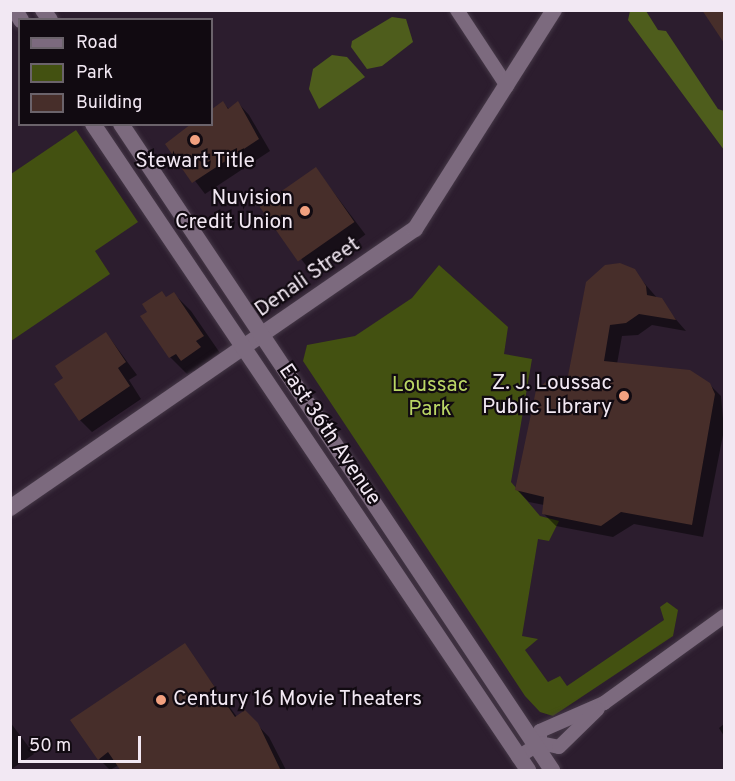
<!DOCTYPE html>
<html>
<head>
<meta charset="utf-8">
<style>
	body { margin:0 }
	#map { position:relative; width:735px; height:781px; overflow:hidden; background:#2c1d2e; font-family:Overpass,sans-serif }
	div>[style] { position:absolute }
	.green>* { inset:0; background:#435111 }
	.forest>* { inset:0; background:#4e5d1c }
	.shadow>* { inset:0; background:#0007; transform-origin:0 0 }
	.building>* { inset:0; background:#472e2a; transform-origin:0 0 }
	.roads { filter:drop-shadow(0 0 2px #453847) drop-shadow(0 0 2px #453847) }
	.minor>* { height:14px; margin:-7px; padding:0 7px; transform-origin:7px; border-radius:7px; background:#7c6a7e }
	.tertiary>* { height:16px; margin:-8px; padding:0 8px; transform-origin:8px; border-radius:8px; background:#7c6a7e }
	.secondary>* { height:16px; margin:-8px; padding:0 8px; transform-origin:8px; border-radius:8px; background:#7c6a7e }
	.dots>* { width:16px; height:16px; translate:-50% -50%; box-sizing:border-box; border:3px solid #110a11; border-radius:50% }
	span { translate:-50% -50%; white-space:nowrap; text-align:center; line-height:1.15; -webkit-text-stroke:4.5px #110a11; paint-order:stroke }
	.poi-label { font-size:21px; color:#f2e8f3 }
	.right { translate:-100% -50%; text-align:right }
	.left { translate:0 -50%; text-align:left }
	.street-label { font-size:21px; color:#f2e8f3 }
	.park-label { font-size:21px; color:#bad665 }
	.frame { position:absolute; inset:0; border:12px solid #f2e8f3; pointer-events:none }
	.legend { position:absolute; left:18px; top:18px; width:195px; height:108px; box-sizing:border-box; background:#110a11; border:2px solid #6b636b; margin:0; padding:8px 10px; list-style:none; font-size:18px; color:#f2e8f3 }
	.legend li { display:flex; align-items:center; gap:12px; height:30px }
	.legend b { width:30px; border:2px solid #6b636b }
	.scale { position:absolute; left:18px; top:736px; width:123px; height:27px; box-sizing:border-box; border:3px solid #f2e8f3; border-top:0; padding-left:8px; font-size:18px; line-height:21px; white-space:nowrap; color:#f2e8f3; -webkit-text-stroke:4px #110a11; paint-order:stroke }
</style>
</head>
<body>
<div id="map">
	<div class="green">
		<i style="clip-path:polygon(76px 130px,138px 222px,95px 251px,110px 274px,11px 341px,11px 174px)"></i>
		<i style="clip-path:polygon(439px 265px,508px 327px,504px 354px,532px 359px,511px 482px,540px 516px,559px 521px,549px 541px,538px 539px,522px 636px,538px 639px,525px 650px,548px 682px,560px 676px,567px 686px,664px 620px,660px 607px,667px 602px,678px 610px,673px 636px,553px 716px,540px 712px,525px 696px,303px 361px,307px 345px,355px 336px,412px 298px)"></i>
	</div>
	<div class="forest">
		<i style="clip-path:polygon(630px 11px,646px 11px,658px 30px,666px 31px,718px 109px,724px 111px,724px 150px,628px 20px)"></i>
		<i style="clip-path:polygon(392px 17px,406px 19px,413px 42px,382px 66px,367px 69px,351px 47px,352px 41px)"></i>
		<i style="clip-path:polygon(332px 55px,347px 57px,365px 77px,319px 109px,309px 89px,313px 69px)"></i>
	</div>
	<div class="shadow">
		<i style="clip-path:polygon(223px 103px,229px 109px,238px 103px,249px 115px,270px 151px,205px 194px,167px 144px,212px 124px,212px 111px)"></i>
		<i style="left:316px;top:169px;width:82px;height:66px;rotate:53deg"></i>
		<i style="clip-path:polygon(606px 266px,638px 276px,686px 331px,652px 325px,638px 335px,622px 336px,617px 364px,709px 384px,721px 396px,724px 430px,703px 537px,634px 524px,613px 537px,556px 526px,544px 514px,544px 505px,529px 502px,517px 490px,537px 391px,569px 377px,588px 283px)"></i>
		<i style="clip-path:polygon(174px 294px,191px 311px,220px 353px,212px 358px,217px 365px,199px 377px,193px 371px,187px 374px,170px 357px,167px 299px)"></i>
		<i style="clip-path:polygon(106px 333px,137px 375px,129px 380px,141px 399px,92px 432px,80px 420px,65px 378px)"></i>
		<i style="clip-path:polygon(184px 645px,237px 717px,245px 712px,269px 737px,286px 770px,123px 770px,119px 765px,110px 770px,99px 759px)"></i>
		<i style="clip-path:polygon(10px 722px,34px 754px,10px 770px)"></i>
		<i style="clip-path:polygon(724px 724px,724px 736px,719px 728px)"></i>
	</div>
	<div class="building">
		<i style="clip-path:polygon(702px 10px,724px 10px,724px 43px)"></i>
		<i style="clip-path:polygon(223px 101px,228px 109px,238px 101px,259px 139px,192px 183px,165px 144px,191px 124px,212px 124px,212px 109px)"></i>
		<i style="left:316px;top:167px;width:67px;height:69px;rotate:55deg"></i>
		<i style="clip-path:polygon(605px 265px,620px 263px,635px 269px,646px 286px,647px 295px,662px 298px,676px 320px,639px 314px,626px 323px,610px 325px,604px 361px,690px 370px,710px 383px,715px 394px,692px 525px,621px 512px,601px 526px,542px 514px,544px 497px,515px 490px,536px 390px,552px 377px,568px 376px,586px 282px)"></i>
		<i style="clip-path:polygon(162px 291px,166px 297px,174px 292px,204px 336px,196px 341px,201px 347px,181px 361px,176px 354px,169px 358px,140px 316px,147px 312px,142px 304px)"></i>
		<i style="clip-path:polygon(106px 332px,126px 362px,118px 368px,130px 386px,79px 421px,54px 384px,63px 378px,55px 366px)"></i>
		<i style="clip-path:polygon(185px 643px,235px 717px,245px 710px,258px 723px,281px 771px,121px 771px,108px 752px,98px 760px,70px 720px)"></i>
	</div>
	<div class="roads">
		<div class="minor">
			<i style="left:457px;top:10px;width:91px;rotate:56.7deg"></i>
			<i style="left:540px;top:743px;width:12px;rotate:-90deg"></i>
			<i style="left:540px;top:731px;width:70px;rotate:-23.6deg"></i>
			<i style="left:604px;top:703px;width:148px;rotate:-35.9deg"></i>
			<i style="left:518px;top:757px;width:26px;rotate:-32deg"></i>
			<i style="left:540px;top:743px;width:19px;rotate:12deg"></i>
			<i style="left:559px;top:747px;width:54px;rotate:-44.3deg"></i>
		</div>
		<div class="tertiary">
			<i style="left:10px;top:508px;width:492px;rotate:-34.6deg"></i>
			<i style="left:415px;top:229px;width:259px;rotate:-57.6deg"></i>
		</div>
		<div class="secondary">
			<i style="left:15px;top:10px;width:12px;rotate:59deg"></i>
			<i style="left:43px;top:10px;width:12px;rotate:55deg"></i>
			<i style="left:93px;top:124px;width:779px;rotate:56.04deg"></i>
			<i style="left:121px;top:124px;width:777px;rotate:56.29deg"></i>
		</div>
	</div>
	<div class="dots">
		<i style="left:195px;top:140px;background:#f2a07f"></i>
		<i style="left:305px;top:211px;background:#f2a07f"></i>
		<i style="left:624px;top:396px;background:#f2a07f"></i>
		<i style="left:161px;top:700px;background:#f2a07f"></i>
	</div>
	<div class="poi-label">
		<span style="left:195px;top:162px">Stewart Title</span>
		<span class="right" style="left:293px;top:211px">Nuvision<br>Credit Union</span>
		<span class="right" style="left:612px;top:396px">Z. J. Loussac<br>Public Library</span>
		<span class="left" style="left:173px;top:700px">Century 16 Movie Theaters</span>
	</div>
	<div class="street-label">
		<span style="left:308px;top:278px;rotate:-35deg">Denali Street</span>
		<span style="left:329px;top:435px;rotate:56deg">East 36th Avenue</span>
	</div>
	<div class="park-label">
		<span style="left:430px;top:398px">Loussac<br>Park</span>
	</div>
	<div class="frame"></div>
	<ul class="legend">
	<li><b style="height:8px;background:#7c6a7e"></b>Road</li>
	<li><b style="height:16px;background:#435111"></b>Park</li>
	<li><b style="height:16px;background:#472e2a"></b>Building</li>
	</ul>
	<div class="scale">50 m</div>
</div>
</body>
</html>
